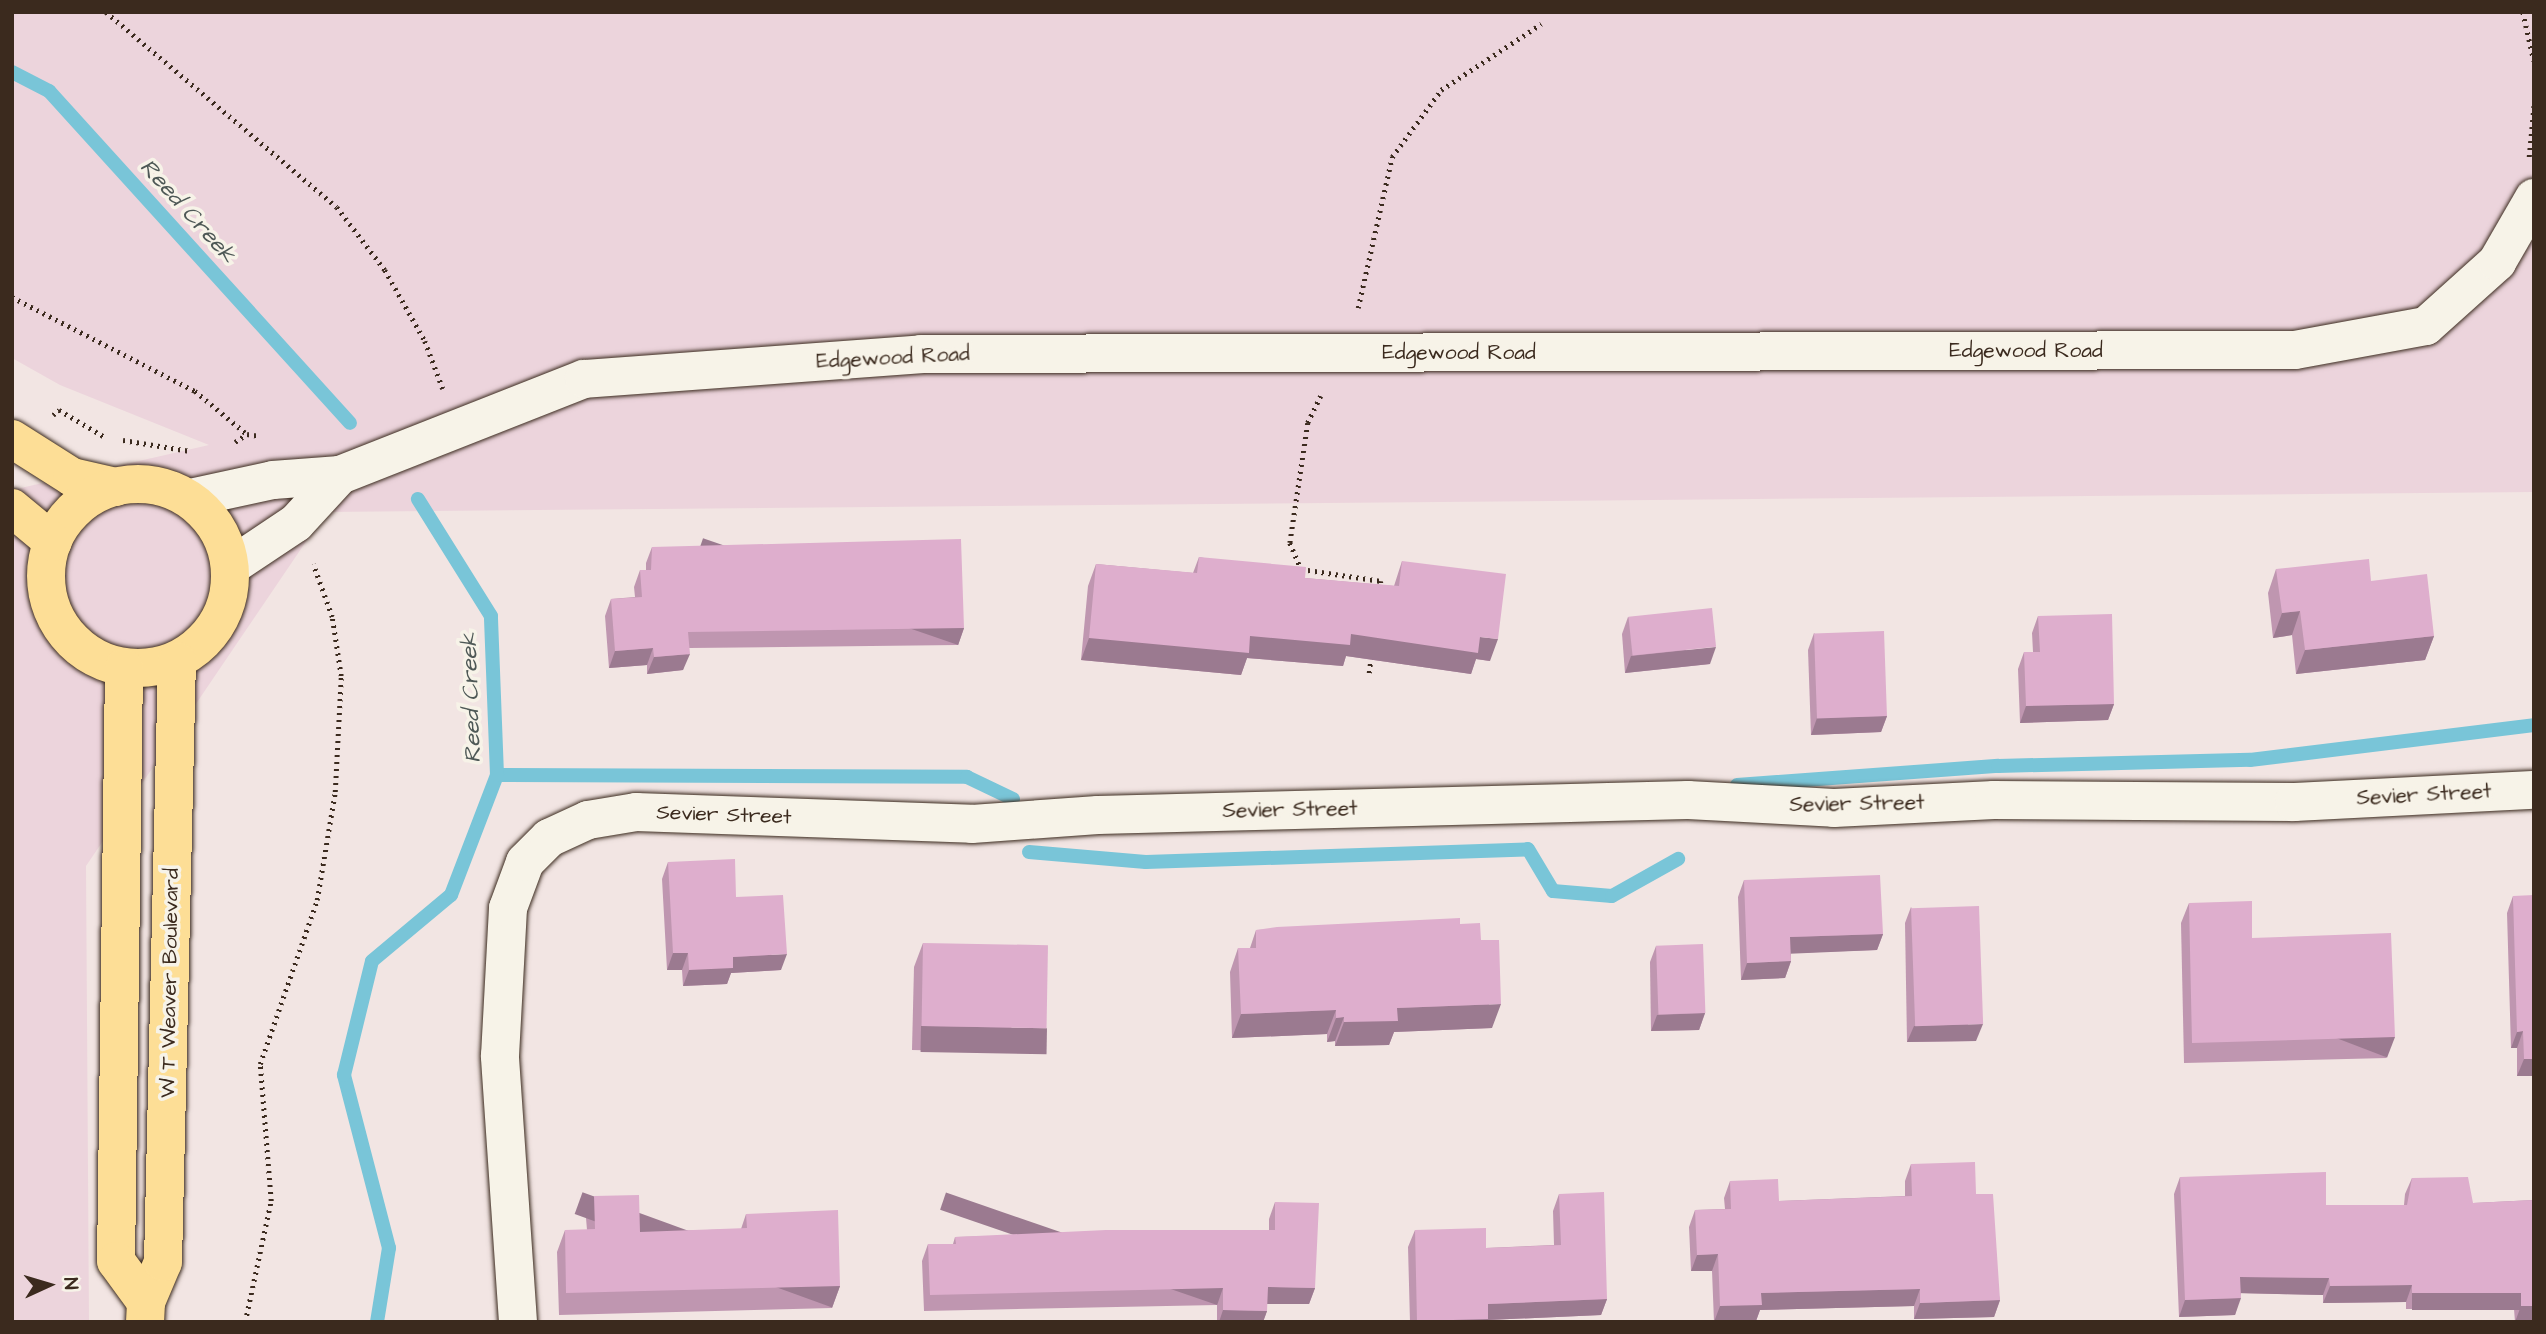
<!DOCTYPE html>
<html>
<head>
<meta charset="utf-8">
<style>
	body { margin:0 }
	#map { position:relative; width:2546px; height:1334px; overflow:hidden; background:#f2e5e3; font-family:"Architects Daughter",sans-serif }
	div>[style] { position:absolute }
	.built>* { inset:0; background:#ecd4dc }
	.stream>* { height:14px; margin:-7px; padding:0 7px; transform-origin:7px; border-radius:7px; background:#79c5d8 }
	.path>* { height:4.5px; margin-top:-2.25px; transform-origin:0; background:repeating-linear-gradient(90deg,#3b2a1e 0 2px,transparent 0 7px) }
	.roads { filter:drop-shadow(0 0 2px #3b2a1e) drop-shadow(0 0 2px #3b2a1e) }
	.minor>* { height:38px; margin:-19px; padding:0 19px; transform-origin:19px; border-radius:19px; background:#f7f3e8 }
	.major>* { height:38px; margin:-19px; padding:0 19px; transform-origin:19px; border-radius:19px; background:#fdde96 }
	.major>.ring { margin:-19px; padding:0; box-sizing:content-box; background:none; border:38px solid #fdde96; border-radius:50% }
	.wall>* { inset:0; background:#bf96b0 }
	.shaded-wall>* { inset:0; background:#9b7a90; transform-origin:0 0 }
	.building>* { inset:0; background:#deaecd; transform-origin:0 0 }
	span { translate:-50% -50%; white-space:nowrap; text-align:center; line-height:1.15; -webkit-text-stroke:7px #f7f3e8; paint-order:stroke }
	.street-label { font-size:21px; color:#3b2a1e }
	.water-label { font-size:23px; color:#4e5856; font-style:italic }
	.frame { position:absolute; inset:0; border:14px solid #3b2a1e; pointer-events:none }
	.north { position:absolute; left:14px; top:1250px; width:70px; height:70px; -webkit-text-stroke:5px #f7f3e8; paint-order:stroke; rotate:86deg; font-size:19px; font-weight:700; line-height:28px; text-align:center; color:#3b2a1e }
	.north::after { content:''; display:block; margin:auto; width:24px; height:32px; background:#3b2a1e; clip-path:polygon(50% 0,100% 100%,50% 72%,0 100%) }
</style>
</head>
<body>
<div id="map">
	<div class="built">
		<i style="clip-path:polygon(12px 12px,2534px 12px,2534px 492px,326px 512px,86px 866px,89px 1322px,12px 1322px,12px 490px,209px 445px,60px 385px,12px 358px)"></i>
	</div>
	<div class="stream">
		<i style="left:12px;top:72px;width:42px;rotate:27.2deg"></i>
		<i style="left:49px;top:91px;width:448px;rotate:47.8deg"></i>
		<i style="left:497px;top:775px;width:470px;rotate:0.2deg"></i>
		<i style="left:967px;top:777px;width:51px;rotate:25.6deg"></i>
		<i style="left:1737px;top:785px;width:262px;rotate:-4.2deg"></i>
		<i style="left:1998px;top:766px;width:252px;rotate:-1.4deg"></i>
		<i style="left:2250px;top:760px;width:286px;rotate:-7deg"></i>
		<i style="left:1029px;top:852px;width:117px;rotate:4.9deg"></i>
		<i style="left:1146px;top:862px;width:382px;rotate:-1.9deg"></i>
		<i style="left:1528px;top:849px;width:49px;rotate:59.2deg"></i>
		<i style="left:1553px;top:891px;width:59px;rotate:4.8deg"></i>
		<i style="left:1612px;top:896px;width:76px;rotate:-29.3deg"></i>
		<i style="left:377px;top:1322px;width:75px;rotate:-80.8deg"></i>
		<i style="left:389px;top:1248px;width:179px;rotate:-104.6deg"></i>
		<i style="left:344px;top:1075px;width:117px;rotate:-76.2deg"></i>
		<i style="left:372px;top:961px;width:103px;rotate:-39.9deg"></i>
		<i style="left:451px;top:895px;width:129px;rotate:-69deg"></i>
		<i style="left:497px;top:775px;width:159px;rotate:-92.2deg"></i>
		<i style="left:491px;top:616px;width:138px;rotate:-122deg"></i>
	</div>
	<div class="path">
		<i style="left:106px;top:12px;width:302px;rotate:40.2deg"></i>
		<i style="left:337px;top:207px;width:79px;rotate:52.7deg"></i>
		<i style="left:385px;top:270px;width:81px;rotate:60.6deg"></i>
		<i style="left:425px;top:341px;width:51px;rotate:69.4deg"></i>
		<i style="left:2523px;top:12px;width:50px;rotate:77.3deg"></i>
		<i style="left:2529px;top:157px;width:54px;rotate:-84.7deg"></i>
		<i style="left:12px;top:297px;width:206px;rotate:27.2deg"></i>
		<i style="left:195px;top:391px;width:69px;rotate:39.7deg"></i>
		<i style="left:1358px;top:308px;width:155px;rotate:-77.3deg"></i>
		<i style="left:1392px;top:157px;width:83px;rotate:-53.8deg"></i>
		<i style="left:1441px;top:90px;width:120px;rotate:-33.4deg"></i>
		<i style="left:1321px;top:396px;width:30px;rotate:116deg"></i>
		<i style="left:1308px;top:423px;width:121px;rotate:98.5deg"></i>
		<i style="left:1290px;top:543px;width:28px;rotate:67deg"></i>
		<i style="left:1301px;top:569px;width:81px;rotate:8.5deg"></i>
		<i style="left:1381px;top:581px;width:8px;rotate:97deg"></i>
		<i style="left:53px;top:415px;width:8px;rotate:-40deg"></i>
		<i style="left:59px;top:410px;width:53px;rotate:30.4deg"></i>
		<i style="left:123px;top:440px;width:68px;rotate:9.3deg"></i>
		<i style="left:235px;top:442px;width:14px;rotate:-34deg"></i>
		<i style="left:247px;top:434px;width:12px;rotate:9deg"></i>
		<i style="left:1369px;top:673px;width:16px;rotate:-83deg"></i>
		<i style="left:245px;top:1322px;width:124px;rotate:-77.9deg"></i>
		<i style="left:271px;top:1201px;width:137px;rotate:-94.6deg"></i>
		<i style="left:260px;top:1064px;width:174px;rotate:-70.8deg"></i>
		<i style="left:317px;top:900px;width:109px;rotate:-80.5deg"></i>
		<i style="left:335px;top:792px;width:116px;rotate:-87deg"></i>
		<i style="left:341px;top:676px;width:60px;rotate:-98.7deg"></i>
		<i style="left:332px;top:617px;width:56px;rotate:-109.7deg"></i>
	</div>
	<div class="roads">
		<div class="minor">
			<i style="left:190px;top:498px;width:85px;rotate:-12.2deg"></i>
			<i style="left:273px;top:480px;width:67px;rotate:-4.3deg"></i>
			<i style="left:340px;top:475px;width:262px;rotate:-21.5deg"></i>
			<i style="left:584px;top:379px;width:338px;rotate:-4.2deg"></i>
			<i style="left:921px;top:354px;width:1374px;rotate:-0.17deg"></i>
			<i style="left:2295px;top:350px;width:133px;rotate:-10.4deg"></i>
			<i style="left:2426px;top:326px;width:96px;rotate:-42deg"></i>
			<i style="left:2497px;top:262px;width:74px;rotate:-60deg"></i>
			<i style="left:230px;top:567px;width:79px;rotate:-33.7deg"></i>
			<i style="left:296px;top:523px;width:65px;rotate:-47.5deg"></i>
			<i style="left:518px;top:1322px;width:267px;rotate:-93.9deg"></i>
			<i style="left:500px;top:1056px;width:148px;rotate:-86.9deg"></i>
			<i style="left:508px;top:908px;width:49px;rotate:-69.7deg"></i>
			<i style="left:525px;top:862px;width:34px;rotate:-45deg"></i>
			<i style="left:549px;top:838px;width:43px;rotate:-24.8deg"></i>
			<i style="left:588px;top:820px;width:49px;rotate:-9.5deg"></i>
			<i style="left:636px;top:812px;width:336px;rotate:2deg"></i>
			<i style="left:972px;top:824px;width:126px;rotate:-4.1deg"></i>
			<i style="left:1098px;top:815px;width:590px;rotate:-1.46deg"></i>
			<i style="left:1688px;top:800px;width:146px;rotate:3.1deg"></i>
			<i style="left:1834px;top:808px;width:160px;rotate:-2.9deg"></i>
			<i style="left:1994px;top:800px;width:300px;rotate:0.4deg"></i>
			<i style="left:2294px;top:802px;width:240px;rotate:-2.9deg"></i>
		</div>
		<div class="major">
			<i style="left:12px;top:439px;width:71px;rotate:32.3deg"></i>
			<i style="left:72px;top:477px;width:45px;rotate:12.8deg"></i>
			<i class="ring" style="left:46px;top:484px;width:146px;height:146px"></i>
			<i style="left:12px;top:508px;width:53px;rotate:39.7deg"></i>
			<i style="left:124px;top:668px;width:593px;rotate:90.77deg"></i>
			<i style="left:116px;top:1261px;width:51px;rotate:53.8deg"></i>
			<i style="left:145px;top:1322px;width:20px;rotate:-87deg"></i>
			<i style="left:146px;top:1302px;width:43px;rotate:-67deg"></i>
			<i style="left:163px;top:1262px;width:601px;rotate:-88.67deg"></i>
		</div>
	</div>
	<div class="wall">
		<i style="clip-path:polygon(652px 547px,964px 628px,958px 645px,689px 648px,683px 670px,647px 674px,647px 665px,609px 668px,605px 616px,611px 599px,635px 597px,634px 587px,640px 570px,646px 570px,646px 563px)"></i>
		<i style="clip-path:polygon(1199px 557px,1305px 578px,1394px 586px,1402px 561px,1490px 661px,1476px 659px,1471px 674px,1346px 656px,1343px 666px,1247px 658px,1241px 675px,1081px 660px,1088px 586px,1096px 564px,1193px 573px)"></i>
		<i style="clip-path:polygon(2276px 569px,2371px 581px,2434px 636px,2425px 660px,2296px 674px,2292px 635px,2273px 638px,2268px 593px)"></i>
		<i style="clip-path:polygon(2038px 616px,2114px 704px,2108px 720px,2020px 723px,2018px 669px,2024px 652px,2033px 652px,2032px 633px)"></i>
		<i style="clip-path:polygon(1628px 617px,1710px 664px,1625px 673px,1622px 634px)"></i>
		<i style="clip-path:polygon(1814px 633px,1887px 716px,1881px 732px,1811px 735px,1808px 650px)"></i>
		<i style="clip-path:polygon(668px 862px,736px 897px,781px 970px,731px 973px,727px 984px,683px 986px,682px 970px,667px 970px,662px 879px)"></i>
		<i style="clip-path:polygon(1744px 880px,1883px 934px,1877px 950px,1791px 953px,1791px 961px,1785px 978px,1741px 980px,1738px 897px)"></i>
		<i style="clip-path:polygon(2513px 896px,2534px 1076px,2517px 1076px,2517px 1048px,2511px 1048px,2507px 913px)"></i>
		<i style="clip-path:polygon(2189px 903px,2252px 938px,2387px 1058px,2184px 1063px,2181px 923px)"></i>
		<i style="clip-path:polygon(1911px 907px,1976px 1041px,1907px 1042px,1905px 923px)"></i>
		<i style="clip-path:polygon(1460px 924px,1481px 940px,1492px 1028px,1394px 1032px,1389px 1045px,1335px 1046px,1335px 1041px,1327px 1042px,1327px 1034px,1232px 1038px,1230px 972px,1238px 948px,1250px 948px,1256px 930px)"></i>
		<i style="clip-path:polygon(923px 943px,1038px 1053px,912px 1050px,914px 967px)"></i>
		<i style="clip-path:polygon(1656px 946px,1705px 1013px,1699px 1030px,1651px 1031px,1650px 962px)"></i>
		<i style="clip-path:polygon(1911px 1164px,1976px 1194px,2000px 1300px,1994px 1317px,1914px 1319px,1914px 1306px,1760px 1310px,1756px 1321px,1714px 1322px,1712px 1271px,1691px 1271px,1689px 1227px,1695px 1210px,1725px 1209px,1724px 1198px,1730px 1181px,1779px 1201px,1905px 1196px,1905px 1181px)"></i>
		<i style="clip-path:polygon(2180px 1177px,2326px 1205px,2404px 1205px,2405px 1194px,2412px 1178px,2473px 1203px,2534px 1200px,2534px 1322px,2515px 1322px,2514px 1309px,2406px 1309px,2406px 1302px,2323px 1303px,2323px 1295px,2241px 1293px,2235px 1315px,2179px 1317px,2174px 1194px)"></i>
		<i style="clip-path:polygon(1559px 1194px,1607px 1299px,1601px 1315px,1488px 1320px,1487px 1322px,1410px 1322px,1408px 1247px,1415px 1230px,1486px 1248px,1554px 1245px,1553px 1211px)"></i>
		<i style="clip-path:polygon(594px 1196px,640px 1232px,741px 1229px,746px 1214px,840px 1286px,832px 1308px,559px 1315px,557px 1252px,565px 1230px,587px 1230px,586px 1218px)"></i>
		<i style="clip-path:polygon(1275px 1202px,1315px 1288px,1309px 1304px,1267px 1304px,1267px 1311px,1263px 1322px,1217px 1322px,1217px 1305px,924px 1311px,922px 1261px,928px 1244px,953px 1244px,955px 1237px,1269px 1230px,1269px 1219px)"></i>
	</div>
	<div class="shaded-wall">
		<i style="clip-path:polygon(2300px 611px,2292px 635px,2273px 638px,2282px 613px)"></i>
		<i style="left:964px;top:628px;width:18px;height:276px;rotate:109deg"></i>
		<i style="clip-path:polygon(1351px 634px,1480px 637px,1498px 639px,1490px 661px,1476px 659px,1471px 674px,1346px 656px,1343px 666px,1247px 658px,1241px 675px,1081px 660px,1089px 638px)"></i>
		<i style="clip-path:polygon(2434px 636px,2425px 660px,2296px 674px,2305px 650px)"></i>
		<i style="clip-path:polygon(1716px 647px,1710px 664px,1625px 673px,1631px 656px)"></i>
		<i style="clip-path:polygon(653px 648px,647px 665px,609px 668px,615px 651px)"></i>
		<i style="clip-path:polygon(690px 654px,683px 670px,647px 674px,654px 657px)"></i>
		<i style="clip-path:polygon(2114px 704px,2108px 720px,2020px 723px,2026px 706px)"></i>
		<i style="clip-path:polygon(1887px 716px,1881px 732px,1811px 735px,1817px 718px)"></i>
		<i style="clip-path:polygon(1883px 934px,1877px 950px,1784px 954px,1790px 937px)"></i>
		<i style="clip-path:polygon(673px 953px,688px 953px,682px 970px,667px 970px)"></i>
		<i style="clip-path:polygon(787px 954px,781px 970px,731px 973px,727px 984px,683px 986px,689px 970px,733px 957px)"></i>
		<i style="clip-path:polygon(1791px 961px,1785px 978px,1741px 980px,1747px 963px)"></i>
		<i style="clip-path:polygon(1501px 1004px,1492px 1028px,1394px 1032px,1389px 1045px,1335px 1046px,1344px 1022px,1397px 1008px)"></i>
		<i style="clip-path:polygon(1336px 1010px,1327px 1034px,1232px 1038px,1241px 1014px)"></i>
		<i style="clip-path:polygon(1705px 1013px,1699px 1030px,1651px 1031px,1657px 1015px)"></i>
		<i style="clip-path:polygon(1344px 1017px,1335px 1041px,1327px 1042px,1336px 1018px)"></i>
		<i style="clip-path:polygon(1983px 1024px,1976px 1041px,1907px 1042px,1914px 1026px)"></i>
		<i style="left:921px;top:1026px;width:126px;height:26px;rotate:1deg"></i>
		<i style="clip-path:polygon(2523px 1031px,2517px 1048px,2511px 1048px,2517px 1032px)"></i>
		<i style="left:2395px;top:1037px;width:22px;height:203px;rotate:111deg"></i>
		<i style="clip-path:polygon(2524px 1059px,2534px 1059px,2534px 1076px,2517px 1076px)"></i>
		<i style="clip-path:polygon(1718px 1254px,1712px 1271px,1691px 1271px,1697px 1255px)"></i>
		<i style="clip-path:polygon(2240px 1277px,2329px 1278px,2323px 1295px,2234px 1293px)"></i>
		<i style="clip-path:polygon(2412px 1285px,2406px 1302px,2323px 1303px,2330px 1286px)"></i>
		<i style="left:840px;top:1286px;width:23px;height:274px;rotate:110deg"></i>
		<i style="clip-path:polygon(1268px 1287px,1315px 1288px,1309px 1304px,1261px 1304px)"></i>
		<i style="left:1223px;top:1288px;width:18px;height:293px;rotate:109deg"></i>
		<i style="clip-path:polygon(1920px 1289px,1914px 1306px,1760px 1310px,1756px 1321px,1714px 1322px,1720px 1306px,1761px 1293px)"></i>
		<i style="left:2412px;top:1293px;width:109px;height:17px"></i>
		<i style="clip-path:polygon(2241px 1298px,2235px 1315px,2179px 1317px,2185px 1300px)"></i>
		<i style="clip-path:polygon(1607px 1299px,1601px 1315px,1488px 1320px,1487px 1322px,1417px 1322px,1488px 1304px)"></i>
		<i style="clip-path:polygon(2000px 1300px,1994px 1317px,1914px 1319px,1920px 1303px)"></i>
		<i style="clip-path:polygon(2521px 1306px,2534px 1306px,2534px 1322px,2515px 1322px)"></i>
		<i style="clip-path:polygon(1223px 1310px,1267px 1311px,1263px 1322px,1219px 1322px)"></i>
	</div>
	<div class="building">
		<i style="clip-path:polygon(961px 539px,964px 628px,688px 632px,690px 654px,654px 657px,653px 648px,615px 651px,611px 599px,642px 597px,640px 570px,651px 570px,652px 547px)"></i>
		<i style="clip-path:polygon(1199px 557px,1306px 567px,1305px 578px,1399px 586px,1402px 561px,1506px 574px,1498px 639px,1480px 637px,1478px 653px,1351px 634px,1350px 645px,1250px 636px,1249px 653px,1089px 638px,1096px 564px,1197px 573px)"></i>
		<i style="clip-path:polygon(2369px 559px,2371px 581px,2427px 574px,2434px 636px,2305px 650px,2300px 611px,2282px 613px,2276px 569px)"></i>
		<i style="left:1712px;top:608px;width:39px;height:84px;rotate:84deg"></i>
		<i style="clip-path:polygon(2112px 614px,2114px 704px,2026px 706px,2024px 652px,2040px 652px,2038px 616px)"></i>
		<i style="left:1884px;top:631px;width:85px;height:70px;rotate:88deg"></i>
		<i style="clip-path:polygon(735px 859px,736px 897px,783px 895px,787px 954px,733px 957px,733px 968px,689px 970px,688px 953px,673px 953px,668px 862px)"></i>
		<i style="clip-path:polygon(1880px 875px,1883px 934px,1790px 937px,1791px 961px,1747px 963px,1744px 880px)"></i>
		<i style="clip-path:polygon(2534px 895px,2534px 1059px,2524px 1059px,2523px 1031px,2517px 1032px,2513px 896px)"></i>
		<i style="clip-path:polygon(2252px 901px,2252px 938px,2391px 933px,2395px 1037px,2192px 1043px,2189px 903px)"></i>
		<i style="left:1979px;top:906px;width:118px;height:68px;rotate:88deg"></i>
		<i style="clip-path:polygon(1460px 918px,1460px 924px,1480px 923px,1481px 940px,1499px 940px,1501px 1004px,1397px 1008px,1398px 1021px,1344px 1022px,1344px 1017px,1336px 1018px,1336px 1010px,1241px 1014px,1238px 948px,1256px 948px,1256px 930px,1277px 927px)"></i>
		<i style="left:923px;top:943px;width:125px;height:83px;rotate:1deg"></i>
		<i style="left:1703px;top:944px;width:69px;height:47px;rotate:88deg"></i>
		<i style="clip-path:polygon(1975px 1162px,1976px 1194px,1993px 1194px,2000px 1300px,1920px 1303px,1920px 1289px,1761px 1293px,1762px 1305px,1720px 1306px,1718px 1254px,1697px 1255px,1695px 1210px,1731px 1209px,1730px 1181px,1778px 1179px,1779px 1201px,1912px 1196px,1911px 1164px)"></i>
		<i style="clip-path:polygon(2326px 1172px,2326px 1205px,2407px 1205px,2412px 1178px,2468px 1177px,2473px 1203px,2534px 1200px,2534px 1306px,2521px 1306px,2521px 1293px,2412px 1293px,2412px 1285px,2330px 1286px,2329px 1278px,2240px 1277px,2241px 1298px,2185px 1300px,2180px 1177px)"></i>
		<i style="clip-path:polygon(1604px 1192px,1607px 1299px,1488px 1304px,1488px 1319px,1417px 1321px,1415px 1230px,1486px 1228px,1486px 1248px,1561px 1245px,1559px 1194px)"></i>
		<i style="clip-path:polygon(639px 1195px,640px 1232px,747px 1228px,746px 1214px,838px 1210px,840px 1286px,566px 1293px,565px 1230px,595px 1229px,594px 1196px)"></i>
		<i style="clip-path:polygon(1275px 1202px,1319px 1203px,1315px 1288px,1268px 1287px,1267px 1311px,1223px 1310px,1223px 1288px,930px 1295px,928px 1244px,956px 1244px,955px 1237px,1106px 1230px,1275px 1230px)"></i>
	</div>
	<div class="street-label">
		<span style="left:2026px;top:351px">Edgewood Road</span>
		<span style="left:1459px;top:353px">Edgewood Road</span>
		<span style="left:893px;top:358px;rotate:-3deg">Edgewood Road</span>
		<span style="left:2424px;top:795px;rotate:-3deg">Sevier Street</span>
		<span style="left:1857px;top:804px;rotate:-1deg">Sevier Street</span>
		<span style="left:1290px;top:810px;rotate:-1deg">Sevier Street</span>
		<span style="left:724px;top:815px;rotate:2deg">Sevier Street</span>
		<span style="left:170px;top:983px;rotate:-89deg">W T Weaver Boulevard</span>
	</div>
	<div class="water-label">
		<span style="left:188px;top:211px;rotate:48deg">Reed Creek</span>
		<span style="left:471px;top:698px;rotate:-92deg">Reed Creek</span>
	</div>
	<div class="frame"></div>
	<div class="north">N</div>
</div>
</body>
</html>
